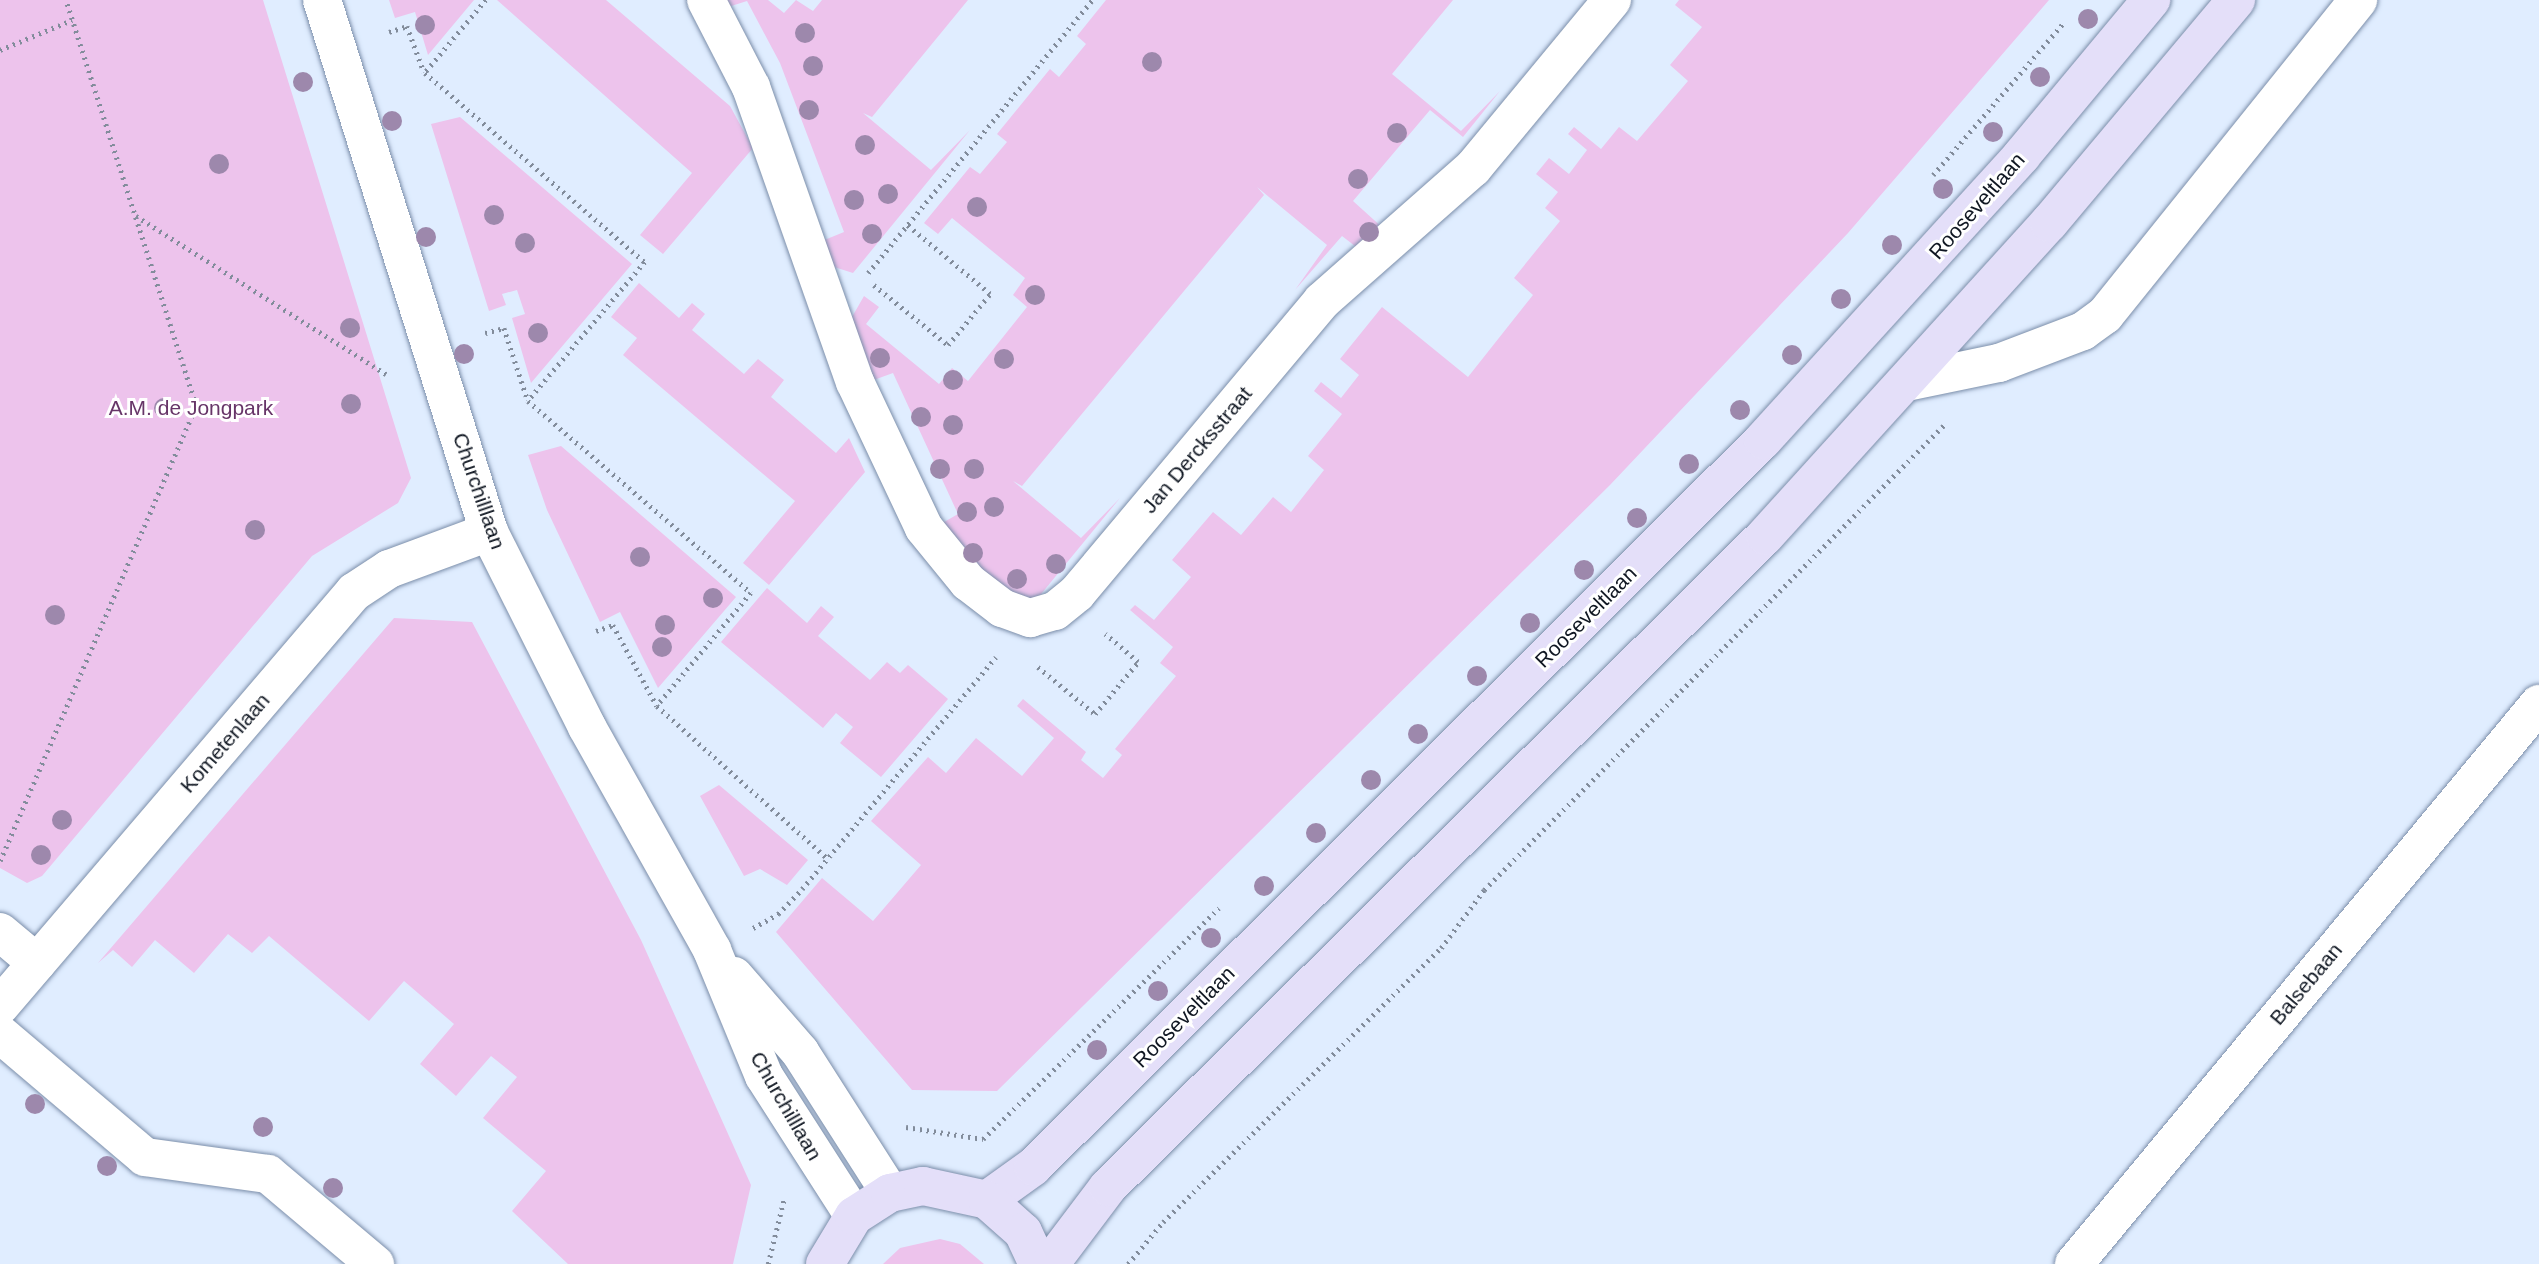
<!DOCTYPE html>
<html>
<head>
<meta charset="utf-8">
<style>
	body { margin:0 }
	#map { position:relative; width:2539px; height:1264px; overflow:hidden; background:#e0edff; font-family:Arial,sans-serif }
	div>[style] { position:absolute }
	.green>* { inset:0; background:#edc3ec }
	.path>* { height:4.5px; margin-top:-2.25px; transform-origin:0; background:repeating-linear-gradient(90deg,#828c9b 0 2px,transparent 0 7px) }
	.roads { filter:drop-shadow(0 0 2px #7b8eaa) drop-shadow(0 0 2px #7b8eaa) }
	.street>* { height:38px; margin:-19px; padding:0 19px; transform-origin:19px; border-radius:19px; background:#fff }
	.secondary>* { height:38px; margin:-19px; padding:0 19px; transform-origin:19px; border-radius:19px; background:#e4dff9 }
	.trees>* { width:20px; height:20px; margin:-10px; border-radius:50%; background:#9d88ac }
	span { translate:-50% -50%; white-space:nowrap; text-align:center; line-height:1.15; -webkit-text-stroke:6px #fff; paint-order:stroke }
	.street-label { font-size:21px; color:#101722 }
	.park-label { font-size:21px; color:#673568 }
</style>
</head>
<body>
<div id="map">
	<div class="green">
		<i style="clip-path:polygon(0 0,263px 0,411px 478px,398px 503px,312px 556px,42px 876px,27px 883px,0 868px)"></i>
		<i style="clip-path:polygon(389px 0,474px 0,428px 55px,415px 12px,395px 18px)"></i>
		<i style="clip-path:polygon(497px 0,606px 0,730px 106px,753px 148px,663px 254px,640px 235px,692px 173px)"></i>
		<i style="clip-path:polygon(721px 0,768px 0,784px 13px,796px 0,813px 11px,822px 0,968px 0,872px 117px,863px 113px,931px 170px,970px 130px,853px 273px,831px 266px,822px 241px,844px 232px,780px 63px,747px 1px,725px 8px)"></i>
		<i style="clip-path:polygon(1106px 0,1453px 0,1392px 74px,1461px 131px,1500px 91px,1463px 137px,1430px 110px,1353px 201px,1384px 229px,1364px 253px,1342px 236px,1295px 290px,1327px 245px,1257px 187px,1264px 195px,1184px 291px,1022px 486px,1013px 481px,1081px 538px,1120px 498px,1037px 599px,1021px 598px,990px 580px,939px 525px,958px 514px,893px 373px,871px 381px,852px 317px,864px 296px,879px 307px,866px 324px,939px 384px,952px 368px,968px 381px,1027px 307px,1013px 295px,1025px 278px,952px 218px,938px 234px,924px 223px,970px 167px,980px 174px,1007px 142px,997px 134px,1050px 69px,1059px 77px,1086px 44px,1077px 36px)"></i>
		<i style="clip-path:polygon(1679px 0,2049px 0,1848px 233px,1610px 485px,997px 1091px,912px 1090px,776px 932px,822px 878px,873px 921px,921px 865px,871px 821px,928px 757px,946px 773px,976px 738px,1022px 776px,1054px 738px,1017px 706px,1023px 699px,1086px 752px,1081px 760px,1103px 778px,1122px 755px,1115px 749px,1176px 676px,1160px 663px,1173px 647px,1130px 610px,1135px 605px,1154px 620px,1191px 577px,1172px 560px,1213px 512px,1241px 535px,1273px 497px,1291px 512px,1324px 470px,1308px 456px,1342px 414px,1314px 391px,1321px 382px,1341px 398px,1359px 375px,1340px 359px,1382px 307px,1468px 377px,1533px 295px,1514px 278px,1560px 221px,1545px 208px,1558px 192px,1536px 174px,1549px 158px,1569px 174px,1587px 150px,1568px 134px,1574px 127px,1601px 149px,1619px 127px,1637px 141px,1688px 81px,1670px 65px,1702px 27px,1675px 5px)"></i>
		<i style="clip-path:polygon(460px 117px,632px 264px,531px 383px,512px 318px,525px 314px,517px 290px,502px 294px,506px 305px,489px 311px,431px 124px)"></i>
		<i style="clip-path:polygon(639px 283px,679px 318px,692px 303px,705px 314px,692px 330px,744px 374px,758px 359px,784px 380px,771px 397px,836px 453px,849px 438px,865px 472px,769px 585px,743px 563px,795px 501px,623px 355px,637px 338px,611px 317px)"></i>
		<i style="clip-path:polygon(561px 446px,736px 597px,658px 688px,620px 612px,600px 622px,547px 510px,528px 455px)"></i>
		<i style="clip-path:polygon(767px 588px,807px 623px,821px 606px,834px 617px,818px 636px,870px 680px,887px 662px,900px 673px,908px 665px,948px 699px,881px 777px,840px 743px,853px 727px,836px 713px,823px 728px,721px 642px)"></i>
		<i style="clip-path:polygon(394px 618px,472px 622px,641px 940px,751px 1185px,733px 1264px,568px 1264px,512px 1211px,546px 1171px,483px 1118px,517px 1077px,491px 1056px,456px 1096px,420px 1064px,454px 1024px,404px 981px,369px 1021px,269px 936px,252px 953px,228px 934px,194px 973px,155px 940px,132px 967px,113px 950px,98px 963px)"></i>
		<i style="clip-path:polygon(719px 785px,808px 860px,787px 885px,760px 869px,744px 876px,700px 796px)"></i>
		<i style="clip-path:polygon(940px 1239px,960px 1244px,984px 1264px,883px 1264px,900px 1248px)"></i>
	</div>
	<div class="path">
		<i style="left:486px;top:0;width:95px;rotate:129.9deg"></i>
		<i style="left:425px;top:73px;width:290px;rotate:40.7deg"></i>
		<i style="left:645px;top:262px;width:182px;rotate:130.1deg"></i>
		<i style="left:528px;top:401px;width:294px;rotate:40.7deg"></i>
		<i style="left:751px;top:593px;width:147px;rotate:129.8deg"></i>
		<i style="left:657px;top:706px;width:228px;rotate:41.8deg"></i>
		<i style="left:389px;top:32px;width:19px;rotate:-18deg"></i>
		<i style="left:407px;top:26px;width:49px;rotate:69.7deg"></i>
		<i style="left:0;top:50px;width:78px;rotate:-22.6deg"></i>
		<i style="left:1933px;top:175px;width:201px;rotate:-49.4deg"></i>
		<i style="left:136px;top:216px;width:296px;rotate:32.3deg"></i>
		<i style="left:868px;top:273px;width:353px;rotate:-50.6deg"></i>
		<i style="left:874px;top:285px;width:95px;rotate:39deg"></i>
		<i style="left:948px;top:345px;width:66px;rotate:-50.5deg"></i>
		<i style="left:990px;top:294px;width:108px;rotate:-140.3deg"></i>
		<i style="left:485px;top:333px;width:20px;rotate:-15deg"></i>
		<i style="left:504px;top:328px;width:77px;rotate:71.8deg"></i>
		<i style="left:596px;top:631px;width:18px;rotate:-19deg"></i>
		<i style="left:613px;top:625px;width:92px;rotate:61.5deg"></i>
		<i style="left:1038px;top:667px;width:74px;rotate:39.5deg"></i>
		<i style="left:1095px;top:714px;width:67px;rotate:-50.4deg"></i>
		<i style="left:1138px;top:662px;width:43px;rotate:-139.7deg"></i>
		<i style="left:0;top:861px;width:495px;rotate:-66.7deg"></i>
		<i style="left:196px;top:406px;width:426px;rotate:-107.8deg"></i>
		<i style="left:753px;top:928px;width:29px;rotate:-29deg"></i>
		<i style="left:778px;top:914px;width:35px;rotate:-46deg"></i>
		<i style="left:802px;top:889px;width:302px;rotate:-50.1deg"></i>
		<i style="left:906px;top:1127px;width:78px;rotate:8.9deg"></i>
		<i style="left:983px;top:1139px;width:330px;rotate:-44.4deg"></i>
		<i style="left:768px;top:1264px;width:67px;rotate:-76.2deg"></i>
		<i style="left:1128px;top:1264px;width:55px;rotate:-50.2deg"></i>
		<i style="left:1163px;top:1222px;width:390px;rotate:-44.6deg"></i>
		<i style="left:1441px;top:948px;width:72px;rotate:-53.4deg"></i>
		<i style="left:1484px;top:890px;width:654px;rotate:-45.31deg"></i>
	</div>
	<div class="roads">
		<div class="street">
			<i style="left:322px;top:0;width:558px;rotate:72.57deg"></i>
			<i style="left:489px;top:532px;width:218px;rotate:63.3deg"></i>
			<i style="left:587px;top:727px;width:256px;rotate:60.7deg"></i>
			<i style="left:712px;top:950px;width:136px;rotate:67.6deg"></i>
			<i style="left:764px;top:1076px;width:166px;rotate:57.3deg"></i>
			<i style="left:706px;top:0;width:98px;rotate:62.7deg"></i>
			<i style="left:751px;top:87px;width:313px;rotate:70.6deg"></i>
			<i style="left:855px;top:382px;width:161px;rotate:64.7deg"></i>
			<i style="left:924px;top:528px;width:70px;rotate:50.8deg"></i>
			<i style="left:968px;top:582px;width:43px;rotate:37.4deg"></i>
			<i style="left:1002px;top:608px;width:30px;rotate:20deg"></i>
			<i style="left:1030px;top:618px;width:26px;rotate:-16deg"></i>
			<i style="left:1055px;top:611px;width:28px;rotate:-39deg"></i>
			<i style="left:1077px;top:593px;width:381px;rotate:-50deg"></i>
			<i style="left:1322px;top:301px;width:201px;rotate:-41.4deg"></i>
			<i style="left:1473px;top:168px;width:218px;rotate:-50.4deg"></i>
			<i style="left:1907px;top:382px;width:94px;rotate:-11.7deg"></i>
			<i style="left:1999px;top:363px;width:90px;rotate:-20.9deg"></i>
			<i style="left:2083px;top:331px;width:27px;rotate:-36deg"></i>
			<i style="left:2105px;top:315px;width:404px;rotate:-51.2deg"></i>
			<i style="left:0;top:932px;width:48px;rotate:40deg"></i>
			<i style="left:734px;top:976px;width:101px;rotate:49deg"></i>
			<i style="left:800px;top:1052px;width:167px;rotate:57.4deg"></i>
			<i style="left:0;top:1006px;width:545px;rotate:-49.47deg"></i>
			<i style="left:354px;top:592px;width:42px;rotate:-33.3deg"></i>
			<i style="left:389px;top:569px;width:107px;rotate:-20.3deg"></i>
			<i style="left:0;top:1034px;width:190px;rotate:40.3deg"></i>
			<i style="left:145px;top:1157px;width:124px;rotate:7.9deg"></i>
			<i style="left:268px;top:1174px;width:140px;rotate:40.1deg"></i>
			<i style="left:2074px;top:1264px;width:728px;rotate:-50.3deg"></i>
		</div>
		<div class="secondary">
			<i style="left:987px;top:1200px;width:57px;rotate:-35.7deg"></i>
			<i style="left:1033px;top:1167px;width:1030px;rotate:-44.88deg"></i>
			<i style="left:1763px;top:440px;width:385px;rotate:-47.7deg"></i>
			<i style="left:2022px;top:155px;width:202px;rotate:-50.2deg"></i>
			<i style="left:825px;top:1264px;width:56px;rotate:-58.9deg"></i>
			<i style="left:854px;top:1216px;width:43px;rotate:-32.6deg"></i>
			<i style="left:890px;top:1193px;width:34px;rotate:-12deg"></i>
			<i style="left:923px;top:1186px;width:66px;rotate:12.3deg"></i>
			<i style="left:987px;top:1200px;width:48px;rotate:41.6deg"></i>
			<i style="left:1023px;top:1232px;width:35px;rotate:65deg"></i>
			<i style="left:1050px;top:1264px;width:96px;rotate:-53deg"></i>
			<i style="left:1108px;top:1187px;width:925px;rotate:-44.74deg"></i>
			<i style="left:1765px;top:536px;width:423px;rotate:-47.8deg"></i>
			<i style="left:2049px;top:223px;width:291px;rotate:-50deg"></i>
		</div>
	</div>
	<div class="trees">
		<i style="left:2088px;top:19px"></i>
		<i style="left:425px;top:25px"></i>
		<i style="left:805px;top:33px"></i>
		<i style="left:1152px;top:62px"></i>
		<i style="left:813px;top:66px"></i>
		<i style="left:2040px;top:77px"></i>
		<i style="left:303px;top:82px"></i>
		<i style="left:809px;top:110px"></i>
		<i style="left:392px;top:121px"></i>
		<i style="left:1993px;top:132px"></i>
		<i style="left:1397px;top:133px"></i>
		<i style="left:865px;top:145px"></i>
		<i style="left:219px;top:164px"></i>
		<i style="left:1358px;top:179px"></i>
		<i style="left:1943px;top:189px"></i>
		<i style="left:888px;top:194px"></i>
		<i style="left:854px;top:200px"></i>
		<i style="left:977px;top:207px"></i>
		<i style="left:494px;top:215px"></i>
		<i style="left:1369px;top:232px"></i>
		<i style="left:872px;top:234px"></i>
		<i style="left:426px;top:237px"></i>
		<i style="left:525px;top:243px"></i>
		<i style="left:1892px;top:245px"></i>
		<i style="left:1035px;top:295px"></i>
		<i style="left:1841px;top:299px"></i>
		<i style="left:350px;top:328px"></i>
		<i style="left:538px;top:333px"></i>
		<i style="left:464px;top:354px"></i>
		<i style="left:1792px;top:355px"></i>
		<i style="left:880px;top:358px"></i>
		<i style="left:1004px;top:359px"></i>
		<i style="left:953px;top:380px"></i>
		<i style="left:351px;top:404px"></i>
		<i style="left:164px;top:408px"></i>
		<i style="left:1740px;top:410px"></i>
		<i style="left:921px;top:417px"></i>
		<i style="left:953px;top:425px"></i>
		<i style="left:1689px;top:464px"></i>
		<i style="left:940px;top:469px"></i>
		<i style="left:974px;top:469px"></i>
		<i style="left:994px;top:507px"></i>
		<i style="left:967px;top:512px"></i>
		<i style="left:1637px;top:518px"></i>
		<i style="left:255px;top:530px"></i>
		<i style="left:973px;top:553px"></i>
		<i style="left:640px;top:557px"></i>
		<i style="left:1056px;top:564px"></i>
		<i style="left:1584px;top:570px"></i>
		<i style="left:1017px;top:579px"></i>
		<i style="left:713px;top:598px"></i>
		<i style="left:55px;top:615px"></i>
		<i style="left:1530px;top:623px"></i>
		<i style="left:665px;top:625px"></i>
		<i style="left:662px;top:647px"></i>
		<i style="left:1477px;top:676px"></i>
		<i style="left:1418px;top:734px"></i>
		<i style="left:1371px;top:780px"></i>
		<i style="left:62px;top:820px"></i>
		<i style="left:1316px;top:833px"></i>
		<i style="left:41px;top:855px"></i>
		<i style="left:1264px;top:886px"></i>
		<i style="left:1211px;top:938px"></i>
		<i style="left:1158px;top:991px"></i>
		<i style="left:1097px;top:1050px"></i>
		<i style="left:35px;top:1104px"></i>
		<i style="left:263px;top:1127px"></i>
		<i style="left:107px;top:1166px"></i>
		<i style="left:333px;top:1188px"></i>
	</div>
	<div class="street-label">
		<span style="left:1977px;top:206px;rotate:-49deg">Rooseveltlaan</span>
		<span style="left:1197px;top:450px;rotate:-50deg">Jan Dercksstraat</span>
		<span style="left:479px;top:491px;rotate:71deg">Churchilllaan</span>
		<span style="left:1586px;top:617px;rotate:-45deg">Rooseveltlaan</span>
		<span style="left:225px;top:743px;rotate:-49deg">Kometenlaan</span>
		<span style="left:2306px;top:984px;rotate:-50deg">Balsebaan</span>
		<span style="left:1184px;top:1017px;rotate:-45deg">Rooseveltlaan</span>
		<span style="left:786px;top:1106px;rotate:60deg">Churchilllaan</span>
	</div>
	<div class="park-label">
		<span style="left:191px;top:408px">A.M. de Jongpark</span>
	</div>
</div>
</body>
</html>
